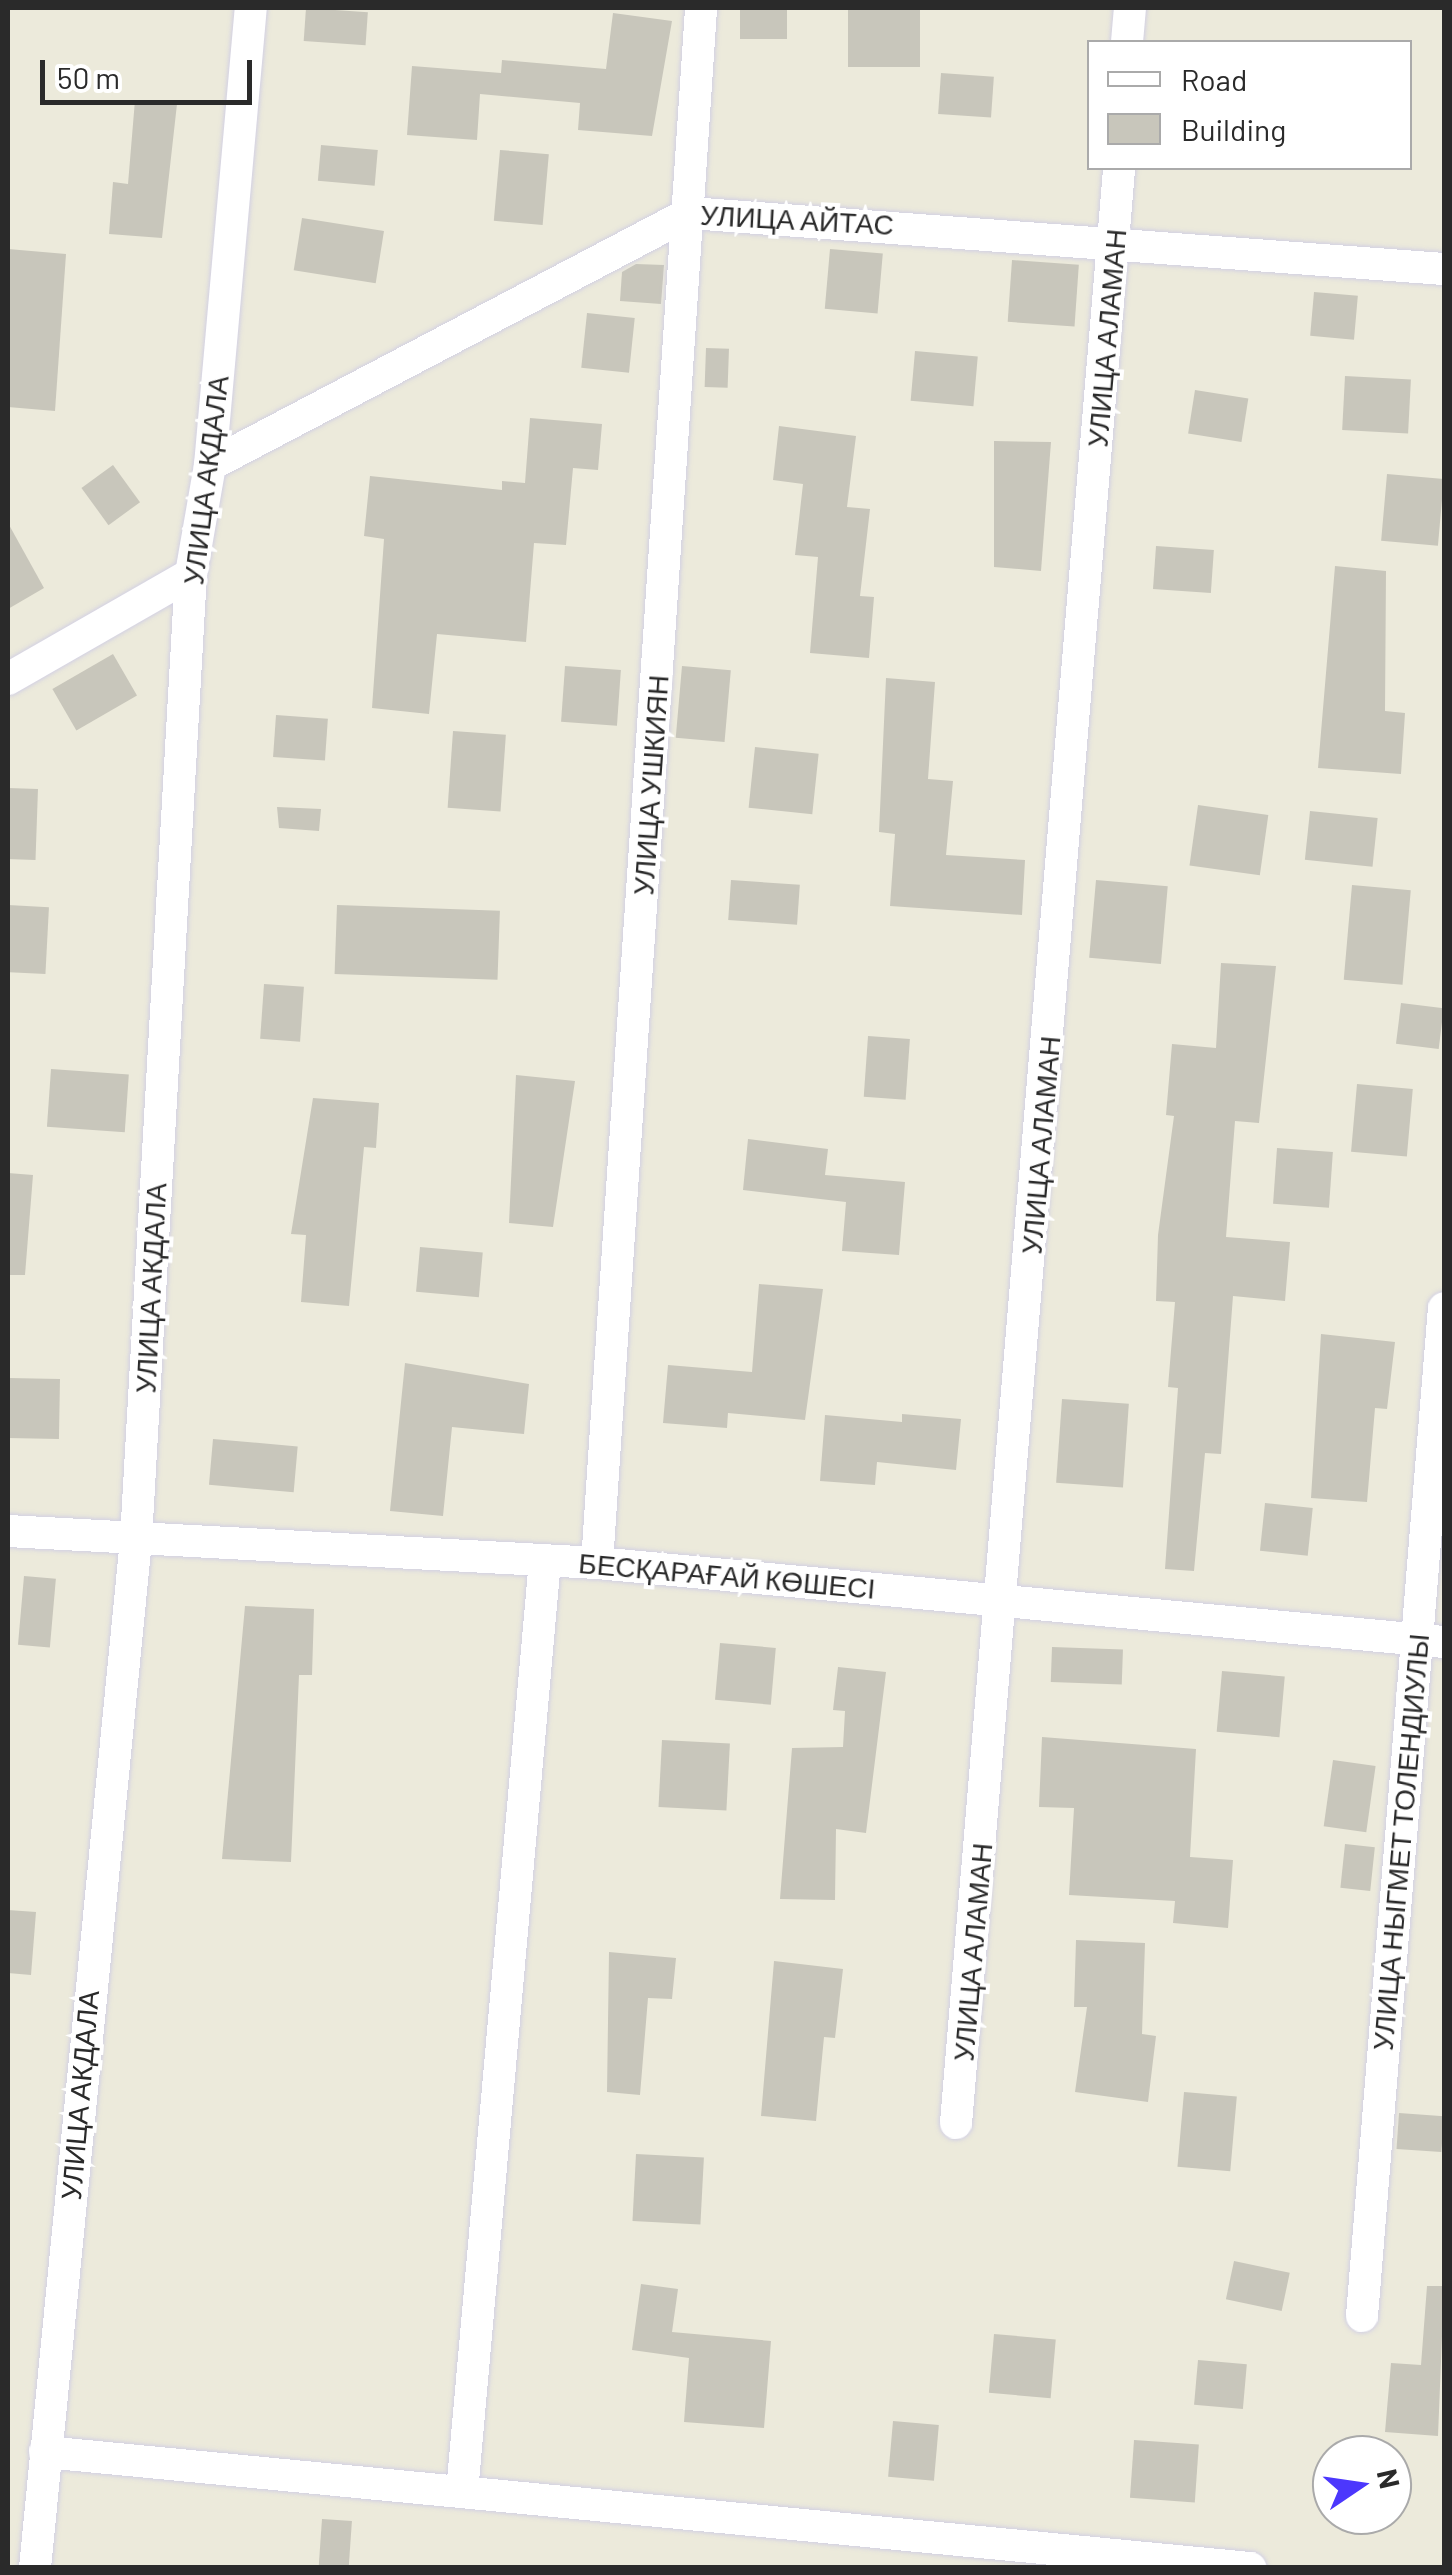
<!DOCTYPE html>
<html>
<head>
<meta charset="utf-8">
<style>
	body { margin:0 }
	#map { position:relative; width:1452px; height:2575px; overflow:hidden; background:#eceadb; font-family:Barlow,sans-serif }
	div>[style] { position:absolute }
	.building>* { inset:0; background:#c8c6bb; transform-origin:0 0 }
	.roads { filter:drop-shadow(0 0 2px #d2d0e3) drop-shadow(0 0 2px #d2d0e3) }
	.minor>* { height:32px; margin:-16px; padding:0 16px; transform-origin:16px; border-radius:16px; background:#fff }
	span { translate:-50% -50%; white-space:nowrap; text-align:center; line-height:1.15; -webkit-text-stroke:8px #fff; paint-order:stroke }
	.street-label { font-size:28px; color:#2a2a2a }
	.frame { position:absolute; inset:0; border:10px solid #2a2a2a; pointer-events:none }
	.legend { position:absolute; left:1087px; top:40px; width:325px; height:130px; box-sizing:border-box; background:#fff; border:2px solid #aaa; margin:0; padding:12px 18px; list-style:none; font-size:30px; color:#2a2a2a }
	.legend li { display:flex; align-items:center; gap:20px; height:50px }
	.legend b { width:50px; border:2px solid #aaa }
	.north { position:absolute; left:1312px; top:2435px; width:100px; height:100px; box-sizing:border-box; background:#fff; border:2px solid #aaa; border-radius:50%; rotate:77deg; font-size:28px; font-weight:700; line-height:40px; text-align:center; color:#2a2a2a }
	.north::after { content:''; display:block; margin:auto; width:35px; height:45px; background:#4c37fd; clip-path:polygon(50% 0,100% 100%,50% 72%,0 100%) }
	.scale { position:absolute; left:40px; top:60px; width:212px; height:45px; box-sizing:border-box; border:5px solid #2a2a2a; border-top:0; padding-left:12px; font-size:30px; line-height:35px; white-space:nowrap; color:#2a2a2a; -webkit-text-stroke:8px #fff; paint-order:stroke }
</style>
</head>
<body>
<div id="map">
	<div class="building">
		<i style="left:306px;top:8px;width:62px;height:33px;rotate:4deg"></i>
		<i style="left:740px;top:8px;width:47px;height:31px"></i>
		<i style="left:848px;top:8px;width:72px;height:59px"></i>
		<i style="clip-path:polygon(613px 13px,672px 21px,652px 136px,578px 130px,580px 103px,480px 94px,477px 140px,407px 135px,412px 66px,501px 73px,502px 60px,606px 69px)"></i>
		<i style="left:941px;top:73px;width:53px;height:41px;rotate:4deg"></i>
		<i style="clip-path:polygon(135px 100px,177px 104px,162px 238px,109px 234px,113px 182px,128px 184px)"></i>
		<i style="left:321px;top:145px;width:57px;height:36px;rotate:5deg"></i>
		<i style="left:500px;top:150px;width:49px;height:71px;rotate:5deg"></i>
		<i style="left:302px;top:218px;width:83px;height:53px;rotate:9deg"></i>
		<i style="clip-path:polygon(8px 249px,66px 254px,55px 411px,8px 407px)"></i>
		<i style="left:830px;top:249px;width:53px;height:60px;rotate:5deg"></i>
		<i style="left:1012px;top:260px;width:67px;height:62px;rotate:4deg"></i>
		<i style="clip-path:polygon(636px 264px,664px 265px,661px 304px,620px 301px,622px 272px)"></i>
		<i style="left:1314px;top:292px;width:44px;height:44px;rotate:5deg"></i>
		<i style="left:587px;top:313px;width:48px;height:55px;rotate:6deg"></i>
		<i style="left:706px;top:348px;width:23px;height:39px;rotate:2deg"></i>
		<i style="left:915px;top:351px;width:63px;height:50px;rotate:5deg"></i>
		<i style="left:1345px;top:376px;width:66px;height:54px;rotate:3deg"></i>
		<i style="left:1195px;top:390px;width:54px;height:44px;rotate:9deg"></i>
		<i style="clip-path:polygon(530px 418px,602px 424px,598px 470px,573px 468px,566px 545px,534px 543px,526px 642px,437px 634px,429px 714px,372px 708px,384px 539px,364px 536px,370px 476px,502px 490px,502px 481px,525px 483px)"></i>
		<i style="clip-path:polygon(779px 426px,856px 436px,847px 507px,870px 509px,860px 596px,874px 597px,869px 658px,810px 653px,818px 557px,795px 555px,803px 484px,773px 480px)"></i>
		<i style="clip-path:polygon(994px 441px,1051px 442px,1041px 571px,994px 567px)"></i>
		<i style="left:113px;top:465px;width:46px;height:39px;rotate:54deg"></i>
		<i style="left:1387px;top:474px;width:57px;height:67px;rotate:5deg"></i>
		<i style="clip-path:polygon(8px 523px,44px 588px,8px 609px)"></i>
		<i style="left:1156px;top:546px;width:58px;height:43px;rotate:4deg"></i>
		<i style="clip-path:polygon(1335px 566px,1386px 571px,1385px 711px,1405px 713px,1401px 774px,1318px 768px)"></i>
		<i style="left:113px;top:654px;width:48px;height:70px;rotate:60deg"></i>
		<i style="left:565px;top:666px;width:56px;height:56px;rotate:4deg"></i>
		<i style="left:682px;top:666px;width:49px;height:72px;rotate:5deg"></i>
		<i style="clip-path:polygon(886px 678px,935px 682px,928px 779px,953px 781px,946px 855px,1025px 860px,1022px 915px,890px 906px,895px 834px,879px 832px)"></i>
		<i style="left:276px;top:715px;width:52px;height:42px;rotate:4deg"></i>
		<i style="left:453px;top:731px;width:53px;height:77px;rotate:4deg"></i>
		<i style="left:755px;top:747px;width:64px;height:61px;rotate:6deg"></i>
		<i style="left:8px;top:788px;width:30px;height:71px;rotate:2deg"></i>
		<i style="left:1198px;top:805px;width:71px;height:61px;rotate:8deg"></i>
		<i style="clip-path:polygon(277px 807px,321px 809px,319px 831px,279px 828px)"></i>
		<i style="left:1310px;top:811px;width:68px;height:49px;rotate:6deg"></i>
		<i style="left:731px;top:880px;width:69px;height:40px;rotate:4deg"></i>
		<i style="left:1096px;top:880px;width:72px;height:78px;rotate:5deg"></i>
		<i style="left:1352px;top:885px;width:59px;height:95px;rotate:5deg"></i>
		<i style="left:8px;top:905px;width:41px;height:67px;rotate:3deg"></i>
		<i style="left:337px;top:905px;width:163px;height:69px;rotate:2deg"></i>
		<i style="clip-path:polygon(1221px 963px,1276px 966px,1259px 1123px,1235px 1121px,1226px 1237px,1290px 1242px,1285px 1301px,1233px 1296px,1221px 1454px,1205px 1453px,1194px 1571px,1165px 1569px,1178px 1388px,1168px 1387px,1175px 1302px,1156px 1301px,1158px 1235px,1174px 1116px,1166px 1115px,1172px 1044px,1216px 1048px)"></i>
		<i style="left:264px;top:984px;width:40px;height:55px;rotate:4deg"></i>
		<i style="left:1401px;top:1003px;width:43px;height:41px;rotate:7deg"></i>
		<i style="left:868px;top:1036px;width:42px;height:61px;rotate:4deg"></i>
		<i style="left:51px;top:1069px;width:78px;height:58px;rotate:4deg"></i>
		<i style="clip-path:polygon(516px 1075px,575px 1081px,553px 1227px,509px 1223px)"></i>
		<i style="left:1357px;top:1084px;width:56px;height:68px;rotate:5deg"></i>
		<i style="clip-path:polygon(313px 1098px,379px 1103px,376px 1148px,364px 1147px,349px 1306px,301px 1302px,306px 1235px,291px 1234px)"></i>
		<i style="clip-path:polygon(748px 1139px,828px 1149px,825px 1175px,905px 1182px,899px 1255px,842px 1251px,846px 1202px,743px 1190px)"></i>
		<i style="left:1277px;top:1148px;width:56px;height:56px;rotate:4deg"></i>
		<i style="clip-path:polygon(8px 1173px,33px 1175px,25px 1275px,8px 1275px)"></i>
		<i style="left:420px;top:1247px;width:63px;height:45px;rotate:5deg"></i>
		<i style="clip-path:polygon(759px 1284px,823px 1289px,805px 1420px,728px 1413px,727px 1428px,663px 1423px,668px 1365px,752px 1372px)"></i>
		<i style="clip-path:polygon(1321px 1334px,1395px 1342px,1387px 1409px,1375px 1408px,1367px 1502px,1311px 1498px)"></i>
		<i style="clip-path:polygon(405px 1363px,529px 1384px,524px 1434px,452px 1427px,443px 1516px,390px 1511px)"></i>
		<i style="left:9px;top:1378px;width:51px;height:60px;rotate:1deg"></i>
		<i style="left:1062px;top:1399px;width:67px;height:84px;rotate:4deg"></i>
		<i style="clip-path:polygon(902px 1414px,961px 1419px,956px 1470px,877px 1462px,875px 1485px,820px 1481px,825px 1415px,902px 1422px)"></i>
		<i style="left:213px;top:1439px;width:85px;height:46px;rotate:5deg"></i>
		<i style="left:1265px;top:1503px;width:48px;height:48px;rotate:6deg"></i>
		<i style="left:24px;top:1576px;width:32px;height:69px;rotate:5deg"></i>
		<i style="clip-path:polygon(245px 1606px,314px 1609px,312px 1675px,299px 1675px,291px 1862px,222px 1859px)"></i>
		<i style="left:720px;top:1643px;width:56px;height:57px;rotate:5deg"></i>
		<i style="left:1052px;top:1647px;width:71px;height:35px;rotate:2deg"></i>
		<i style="clip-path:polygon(838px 1667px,886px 1672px,866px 1833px,836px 1829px,835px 1900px,780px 1899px,792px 1748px,843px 1747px,845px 1711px,833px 1710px)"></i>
		<i style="left:1222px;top:1671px;width:63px;height:61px;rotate:5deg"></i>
		<i style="clip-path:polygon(1042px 1737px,1196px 1749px,1190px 1857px,1233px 1860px,1228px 1928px,1173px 1923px,1175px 1901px,1069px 1895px,1074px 1808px,1039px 1807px)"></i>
		<i style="left:662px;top:1740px;width:68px;height:67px;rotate:3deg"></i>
		<i style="left:1333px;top:1760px;width:43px;height:67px;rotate:8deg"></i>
		<i style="left:1345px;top:1844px;width:30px;height:44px;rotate:6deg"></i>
		<i style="clip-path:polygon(8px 1910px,36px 1912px,31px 1975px,8px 1973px)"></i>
		<i style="clip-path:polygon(1076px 1940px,1145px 1943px,1142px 2034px,1156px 2036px,1148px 2102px,1075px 2092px,1087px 2007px,1074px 2007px)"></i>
		<i style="clip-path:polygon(609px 1952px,676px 1958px,672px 1999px,648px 1998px,640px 2095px,607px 2092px)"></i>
		<i style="clip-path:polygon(774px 1961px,843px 1969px,835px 2038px,824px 2037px,816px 2121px,761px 2116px)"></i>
		<i style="left:1184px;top:2092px;width:53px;height:75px;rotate:5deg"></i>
		<i style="left:1399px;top:2113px;width:45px;height:36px;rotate:4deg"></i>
		<i style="left:636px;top:2154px;width:68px;height:67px;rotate:3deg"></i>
		<i style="left:1234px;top:2261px;width:57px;height:39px;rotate:12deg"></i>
		<i style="clip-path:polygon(641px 2284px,678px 2289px,672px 2332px,771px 2341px,764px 2428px,684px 2422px,689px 2358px,632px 2350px)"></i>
		<i style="clip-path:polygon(1427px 2286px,1444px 2286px,1438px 2436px,1385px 2432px,1391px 2363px,1421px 2365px)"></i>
		<i style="left:994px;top:2334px;width:62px;height:59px;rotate:5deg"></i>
		<i style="left:1198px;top:2360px;width:49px;height:45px;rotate:5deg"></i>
		<i style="left:893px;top:2421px;width:46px;height:56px;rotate:5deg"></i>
		<i style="left:1134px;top:2440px;width:65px;height:58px;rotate:4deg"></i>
		<i style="left:322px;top:2519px;width:30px;height:49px;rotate:4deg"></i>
	</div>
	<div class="roads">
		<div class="minor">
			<i style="left:1127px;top:42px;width:34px;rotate:-85deg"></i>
			<i style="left:210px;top:465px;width:542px;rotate:-27.7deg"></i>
			<i style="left:690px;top:213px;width:756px;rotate:4.25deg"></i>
			<i style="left:8px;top:679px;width:211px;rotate:-29.8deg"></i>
			<i style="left:8px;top:1531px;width:590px;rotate:3.11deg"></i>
			<i style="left:597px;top:1563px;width:851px;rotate:5.33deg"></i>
			<i style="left:597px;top:1563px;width:1558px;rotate:-86.17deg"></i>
			<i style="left:956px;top:2123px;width:1962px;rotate:-85.23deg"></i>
			<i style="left:1362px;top:2316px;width:1011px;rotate:-85.35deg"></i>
			<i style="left:45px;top:2452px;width:1211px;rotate:5.5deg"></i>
			<i style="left:462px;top:2492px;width:935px;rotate:-84.91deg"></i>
			<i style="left:35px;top:2568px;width:1034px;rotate:-84.39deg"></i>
			<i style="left:136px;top:1539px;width:967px;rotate:-86.74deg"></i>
			<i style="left:191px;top:574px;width:111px;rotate:-80.1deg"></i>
			<i style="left:210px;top:465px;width:459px;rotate:-84.9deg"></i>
		</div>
	</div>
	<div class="street-label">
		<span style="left:797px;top:219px;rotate:3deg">УЛИЦА АЙТАС</span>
		<span style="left:1106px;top:338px;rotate:-85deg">УЛИЦА АЛАМАН</span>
		<span style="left:205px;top:480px;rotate:-83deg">УЛИЦА АКДАЛА</span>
		<span style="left:650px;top:785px;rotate:-86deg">УЛИЦА УШКИЯН</span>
		<span style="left:1040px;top:1145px;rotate:-85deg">УЛИЦА АЛАМАН</span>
		<span style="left:150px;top:1288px;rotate:-87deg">УЛИЦА АКДАЛА</span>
		<span style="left:727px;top:1575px;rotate:5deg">БЕСҚАРАҒАЙ КӨШЕСІ</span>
		<span style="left:1400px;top:1842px;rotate:-85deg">УЛИЦА НЫГМЕТ ТОЛЕНДИУЛЫ</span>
		<span style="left:972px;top:1952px;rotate:-85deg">УЛИЦА АЛАМАН</span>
		<span style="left:79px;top:2095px;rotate:-85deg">УЛИЦА АКДАЛА</span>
	</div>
	<div class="frame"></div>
	<ul class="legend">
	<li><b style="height:12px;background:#fff"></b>Road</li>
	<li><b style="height:28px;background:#c8c6bb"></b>Building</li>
	</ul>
	<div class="north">N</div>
	<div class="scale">50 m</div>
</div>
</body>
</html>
